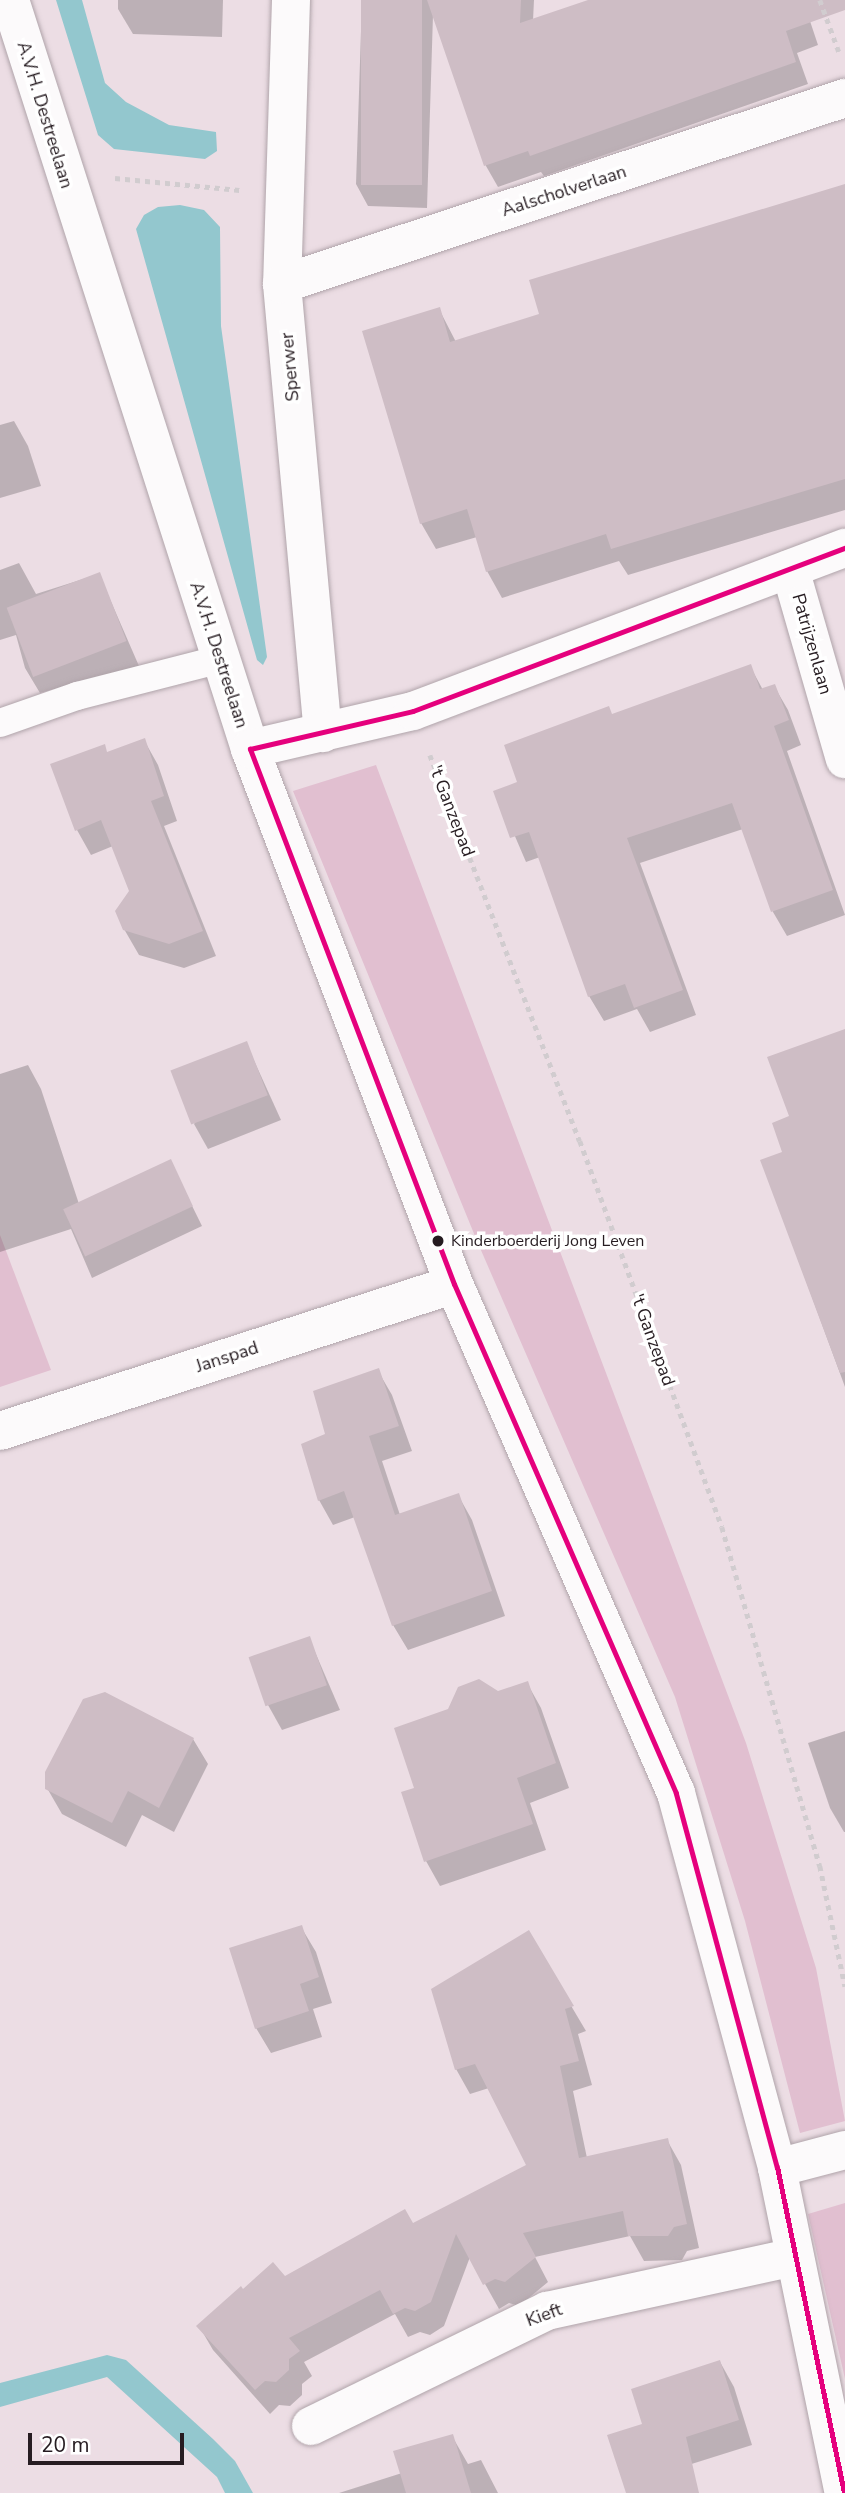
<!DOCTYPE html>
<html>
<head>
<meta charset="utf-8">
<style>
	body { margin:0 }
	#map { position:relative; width:845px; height:2493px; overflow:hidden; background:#ecdde4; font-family:"Nunito Sans",sans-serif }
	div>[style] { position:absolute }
	.green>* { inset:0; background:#e1bfd0 }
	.water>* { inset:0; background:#93c7ce }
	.shadow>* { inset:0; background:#0003 }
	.building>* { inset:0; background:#cebdc5; transform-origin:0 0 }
	.path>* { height:4.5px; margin-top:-2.25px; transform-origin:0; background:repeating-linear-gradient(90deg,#d1cccf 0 5px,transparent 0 10px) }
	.roads { filter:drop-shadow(0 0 2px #b0a4aa) drop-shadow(0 0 2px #b0a4aa) }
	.service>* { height:28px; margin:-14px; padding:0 14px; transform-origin:14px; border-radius:14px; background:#fcfafb }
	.minor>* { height:38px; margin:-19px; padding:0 19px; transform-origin:19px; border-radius:19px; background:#fcfafb }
	.bus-1>* { height:5px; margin:-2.5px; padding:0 2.5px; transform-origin:2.5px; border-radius:2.5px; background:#e5007d }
	.dots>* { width:19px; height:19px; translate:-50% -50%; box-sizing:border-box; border:4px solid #fff; border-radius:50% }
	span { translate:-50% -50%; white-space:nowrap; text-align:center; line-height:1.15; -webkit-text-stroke:7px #fff; paint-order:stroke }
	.bus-label { font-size:16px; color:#261c21 }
	.left { translate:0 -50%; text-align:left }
	.street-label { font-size:18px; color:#261c21 }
	.scale { position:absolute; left:28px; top:2433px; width:156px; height:32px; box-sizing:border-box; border:4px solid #261c21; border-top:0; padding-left:9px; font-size:21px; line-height:24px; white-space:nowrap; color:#261c21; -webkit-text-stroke:5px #fff; paint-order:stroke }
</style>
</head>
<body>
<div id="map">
	<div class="green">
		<i style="clip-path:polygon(376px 765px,746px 1743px,816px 1968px,845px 2121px,800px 2133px,745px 1921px,675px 1697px,477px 1241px,293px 791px)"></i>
		<i style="clip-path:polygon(0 1235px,51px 1370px,0 1387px)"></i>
		<i style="clip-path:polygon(845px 2203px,845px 2379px,808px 2214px)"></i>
	</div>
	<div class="water">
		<i style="clip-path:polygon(56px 0,82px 0,105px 83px,126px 102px,169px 125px,216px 132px,217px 151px,205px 159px,114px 149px,98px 135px)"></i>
		<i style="clip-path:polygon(180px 205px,204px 210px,220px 227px,221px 326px,267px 657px,263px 665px,257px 660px,136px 229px,144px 215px,158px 207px)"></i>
		<i style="clip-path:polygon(107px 2355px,126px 2360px,213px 2439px,235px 2461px,253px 2493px,225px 2493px,217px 2477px,107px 2377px,0 2407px,0 2383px)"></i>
	</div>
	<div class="shadow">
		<i style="clip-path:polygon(118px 0,223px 0,222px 37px,133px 34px,118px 9px)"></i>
		<i style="clip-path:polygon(362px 0,534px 0,533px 21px,594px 0,803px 0,818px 45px,797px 53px,808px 84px,544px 176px,541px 172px,498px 187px,486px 166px,433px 15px,427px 208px,368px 206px,356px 184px)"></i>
		<i style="clip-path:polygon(845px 186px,845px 510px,628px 575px,619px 561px,502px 598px,487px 571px,477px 537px,436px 549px,421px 523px,439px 309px,456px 342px,541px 315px)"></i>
		<i style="clip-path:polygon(14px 421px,28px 446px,41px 486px,0 498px,0 425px)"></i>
		<i style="clip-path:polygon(19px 563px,36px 594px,99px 574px,139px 666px,40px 693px,25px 668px,16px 635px,0 640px,0 570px)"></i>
		<i style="clip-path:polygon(750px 666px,763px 690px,774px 686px,788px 710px,801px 745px,787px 751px,845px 915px,787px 936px,773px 912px,743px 829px,640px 863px,696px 1015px,650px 1032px,637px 1009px,604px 1021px,589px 996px,540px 857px,526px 862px,496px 792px,519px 783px,612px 716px)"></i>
		<i style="clip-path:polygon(144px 740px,158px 765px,177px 821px,164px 826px,216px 956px,184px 968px,139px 955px,124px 929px,130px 891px,113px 846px,91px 855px,77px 830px,108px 753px)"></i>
		<i style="clip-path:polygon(845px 1042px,845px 1387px,762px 1161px,785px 1153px,791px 1117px)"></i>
		<i style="clip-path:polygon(246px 1043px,281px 1120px,208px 1149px,194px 1124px)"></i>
		<i style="clip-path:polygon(28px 1065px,41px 1089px,79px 1204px,170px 1161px,202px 1226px,92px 1278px,71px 1229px,0 1252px,0 1074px)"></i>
		<i style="clip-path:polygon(378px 1371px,392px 1395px,412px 1451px,382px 1461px,400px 1515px,458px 1495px,472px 1520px,505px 1616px,408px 1650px,393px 1625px,355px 1517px,333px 1525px,319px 1500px,327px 1435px)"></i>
		<i style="clip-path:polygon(309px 1638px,340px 1710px,282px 1730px,268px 1705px)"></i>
		<i style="clip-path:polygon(527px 1683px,541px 1708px,569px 1788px,530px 1803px,546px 1850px,440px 1886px,426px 1861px,416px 1789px,449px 1710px)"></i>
		<i style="clip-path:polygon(845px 1731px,845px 1832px,844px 1832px,830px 1808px,808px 1743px)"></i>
		<i style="clip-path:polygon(193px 1739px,208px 1764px,174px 1832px,142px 1815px,126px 1847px,62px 1814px,47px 1788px)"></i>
		<i style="clip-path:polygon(301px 1927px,316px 1952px,332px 2003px,313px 2009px,322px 2037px,271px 2053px,256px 2028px)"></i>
		<i style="clip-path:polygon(528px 1933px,586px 2031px,578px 2034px,592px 2085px,573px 2091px,587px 2158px,667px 2140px,681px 2165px,699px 2248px,687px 2251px,682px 2260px,644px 2261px,630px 2236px,535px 2257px,548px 2282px,519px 2306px,509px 2303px,499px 2309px,470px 2257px,444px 2326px,430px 2335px,420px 2332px,408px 2337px,395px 2314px,304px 2362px,312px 2376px,302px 2384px,302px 2395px,290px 2406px,279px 2405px,270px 2414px,213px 2350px,199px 2326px,284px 2278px,413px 2225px,528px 2165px,489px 2088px,470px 2094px,456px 2069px)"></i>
		<i style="clip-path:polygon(720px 2362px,734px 2387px,752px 2445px,666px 2472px)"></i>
		<i style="clip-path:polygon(452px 2436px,468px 2464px,481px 2460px,498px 2493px,339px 2493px,402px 2473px)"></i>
	</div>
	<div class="building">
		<i style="left:361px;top:0;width:61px;height:185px"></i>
		<i style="clip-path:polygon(427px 0,521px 0,520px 23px,588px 0,845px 0,845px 10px,786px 31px,796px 62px,530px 156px,528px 151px,484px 166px)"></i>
		<i style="clip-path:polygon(845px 184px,845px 479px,611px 549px,606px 534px,486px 572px,467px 509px,420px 524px,362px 331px,440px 307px,450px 342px,539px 314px,529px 280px)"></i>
		<i style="left:100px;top:572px;width:74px;height:100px;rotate:69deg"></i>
		<i style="clip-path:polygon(751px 664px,760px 689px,775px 684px,789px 720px,774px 726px,833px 890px,771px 912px,732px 803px,627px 838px,683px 990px,634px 1008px,625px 984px,588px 997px,529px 832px,510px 838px,493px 791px,517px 782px,504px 745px,609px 706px,612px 714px)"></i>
		<i style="clip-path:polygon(145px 738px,164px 796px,151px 801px,203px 931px,169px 944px,123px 930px,115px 911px,129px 891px,101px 820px,75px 831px,50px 764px,105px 744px,107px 752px)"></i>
		<i style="clip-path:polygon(845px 1029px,845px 1372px,840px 1373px,760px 1160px,782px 1152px,772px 1123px,789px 1116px,767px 1057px)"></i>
		<i style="left:247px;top:1041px;width:58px;height:82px;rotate:69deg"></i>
		<i style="left:171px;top:1159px;width:52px;height:119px;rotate:65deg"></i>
		<i style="clip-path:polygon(379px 1368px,399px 1426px,369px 1436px,395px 1515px,459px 1493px,492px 1591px,392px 1626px,344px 1491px,318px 1501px,301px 1444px,325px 1434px,313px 1391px)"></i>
		<i style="left:310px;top:1636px;width:52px;height:65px;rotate:71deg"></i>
		<i style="clip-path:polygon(479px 1679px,498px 1691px,528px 1681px,556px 1763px,517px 1778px,533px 1824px,424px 1862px,401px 1792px,414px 1788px,394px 1728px,448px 1709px,458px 1687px)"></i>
		<i style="clip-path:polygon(105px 1692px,194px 1738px,159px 1808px,128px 1791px,112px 1823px,45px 1789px,45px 1772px,83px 1699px)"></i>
		<i style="clip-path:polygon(302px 1925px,319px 1977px,300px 1984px,309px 2011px,255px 2029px,229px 1948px)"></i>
		<i style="clip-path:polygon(529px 1930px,574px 2006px,565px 2009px,579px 2061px,560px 2066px,579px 2158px,668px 2138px,687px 2224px,674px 2227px,668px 2236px,628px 2236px,623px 2211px,523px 2233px,536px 2257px,505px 2282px,495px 2279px,483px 2285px,456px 2234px,431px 2302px,415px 2311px,405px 2308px,393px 2314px,380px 2290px,289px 2338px,300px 2351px,289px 2359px,289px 2370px,276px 2382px,265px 2381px,255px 2390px,196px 2326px,241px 2286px,243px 2289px,273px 2262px,285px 2276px,405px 2209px,413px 2223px,526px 2165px,475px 2064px,455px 2070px,431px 1989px)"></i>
		<i style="clip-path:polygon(720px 2360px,739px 2420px,686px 2437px,699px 2493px,626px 2493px,607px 2435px,642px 2424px,631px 2389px)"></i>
		<i style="clip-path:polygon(453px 2434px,471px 2493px,406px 2493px,393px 2451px)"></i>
	</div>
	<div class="path">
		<i style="left:820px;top:0;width:55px;rotate:69.9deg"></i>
		<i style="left:115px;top:178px;width:125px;rotate:5.5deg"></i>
		<i style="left:430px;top:755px;width:414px;rotate:68.8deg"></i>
		<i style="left:580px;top:1141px;width:411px;rotate:69.8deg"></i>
		<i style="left:722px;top:1527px;width:353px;rotate:73.9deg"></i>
		<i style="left:820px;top:1866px;width:123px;rotate:78.2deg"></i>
	</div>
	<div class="roads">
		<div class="service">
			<i style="left:0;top:723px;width:82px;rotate:-19.3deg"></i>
			<i style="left:77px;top:696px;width:149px;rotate:-14.4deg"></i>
		</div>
		<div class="minor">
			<i style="left:10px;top:0;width:787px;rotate:72.23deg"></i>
			<i style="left:250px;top:749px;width:573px;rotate:69.13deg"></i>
			<i style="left:454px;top:1284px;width:555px;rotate:66.44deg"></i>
			<i style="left:676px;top:1793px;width:388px;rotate:74.9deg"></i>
			<i style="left:777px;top:2168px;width:332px;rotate:78.4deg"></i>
			<i style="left:291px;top:0;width:284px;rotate:91.8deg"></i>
			<i style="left:282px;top:284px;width:451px;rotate:84.8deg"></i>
			<i style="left:282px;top:284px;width:593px;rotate:-18.28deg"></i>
			<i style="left:790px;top:569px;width:198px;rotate:73.9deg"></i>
			<i style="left:250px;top:749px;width:167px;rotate:-13.1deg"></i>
			<i style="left:413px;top:711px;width:462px;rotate:-20.7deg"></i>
			<i style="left:0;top:1431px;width:477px;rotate:-17.9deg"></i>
			<i style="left:777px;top:2168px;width:70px;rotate:-14.8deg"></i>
			<i style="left:311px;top:2426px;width:263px;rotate:-26deg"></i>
			<i style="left:547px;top:2311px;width:253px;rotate:-12.3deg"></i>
		</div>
	</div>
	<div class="bus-1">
		<i style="left:844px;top:2493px;width:332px;rotate:-101.6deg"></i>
		<i style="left:777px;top:2168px;width:388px;rotate:-105.1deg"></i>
		<i style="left:676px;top:1793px;width:555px;rotate:-113.56deg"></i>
		<i style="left:454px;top:1284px;width:573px;rotate:-110.87deg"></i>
		<i style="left:250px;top:749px;width:167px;rotate:-13.1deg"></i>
		<i style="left:413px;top:711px;width:462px;rotate:-20.7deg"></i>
	</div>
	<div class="dots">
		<i style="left:438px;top:1241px;background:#261c21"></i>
	</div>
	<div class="bus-label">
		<span class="left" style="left:451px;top:1241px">Kinderboerderij Jong Leven</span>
	</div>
	<div class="street-label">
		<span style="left:45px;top:115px;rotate:73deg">A.V.H. Destreelaan</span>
		<span style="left:564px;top:191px;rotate:-18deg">Aalscholverlaan</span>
		<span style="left:290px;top:367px;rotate:-95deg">Sperwer</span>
		<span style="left:812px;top:644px;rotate:74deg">Patrijzenlaan</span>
		<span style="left:219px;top:655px;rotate:72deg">A.V.H. Destreelaan</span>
		<span style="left:452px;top:811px;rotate:69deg">'t Ganzepad</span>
		<span style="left:653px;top:1340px;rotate:70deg">'t Ganzepad</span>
		<span style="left:227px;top:1357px;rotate:-18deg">Janspad</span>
		<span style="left:544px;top:2315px;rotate:-20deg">Kieft</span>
	</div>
	<div class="scale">20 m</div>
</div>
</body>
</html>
